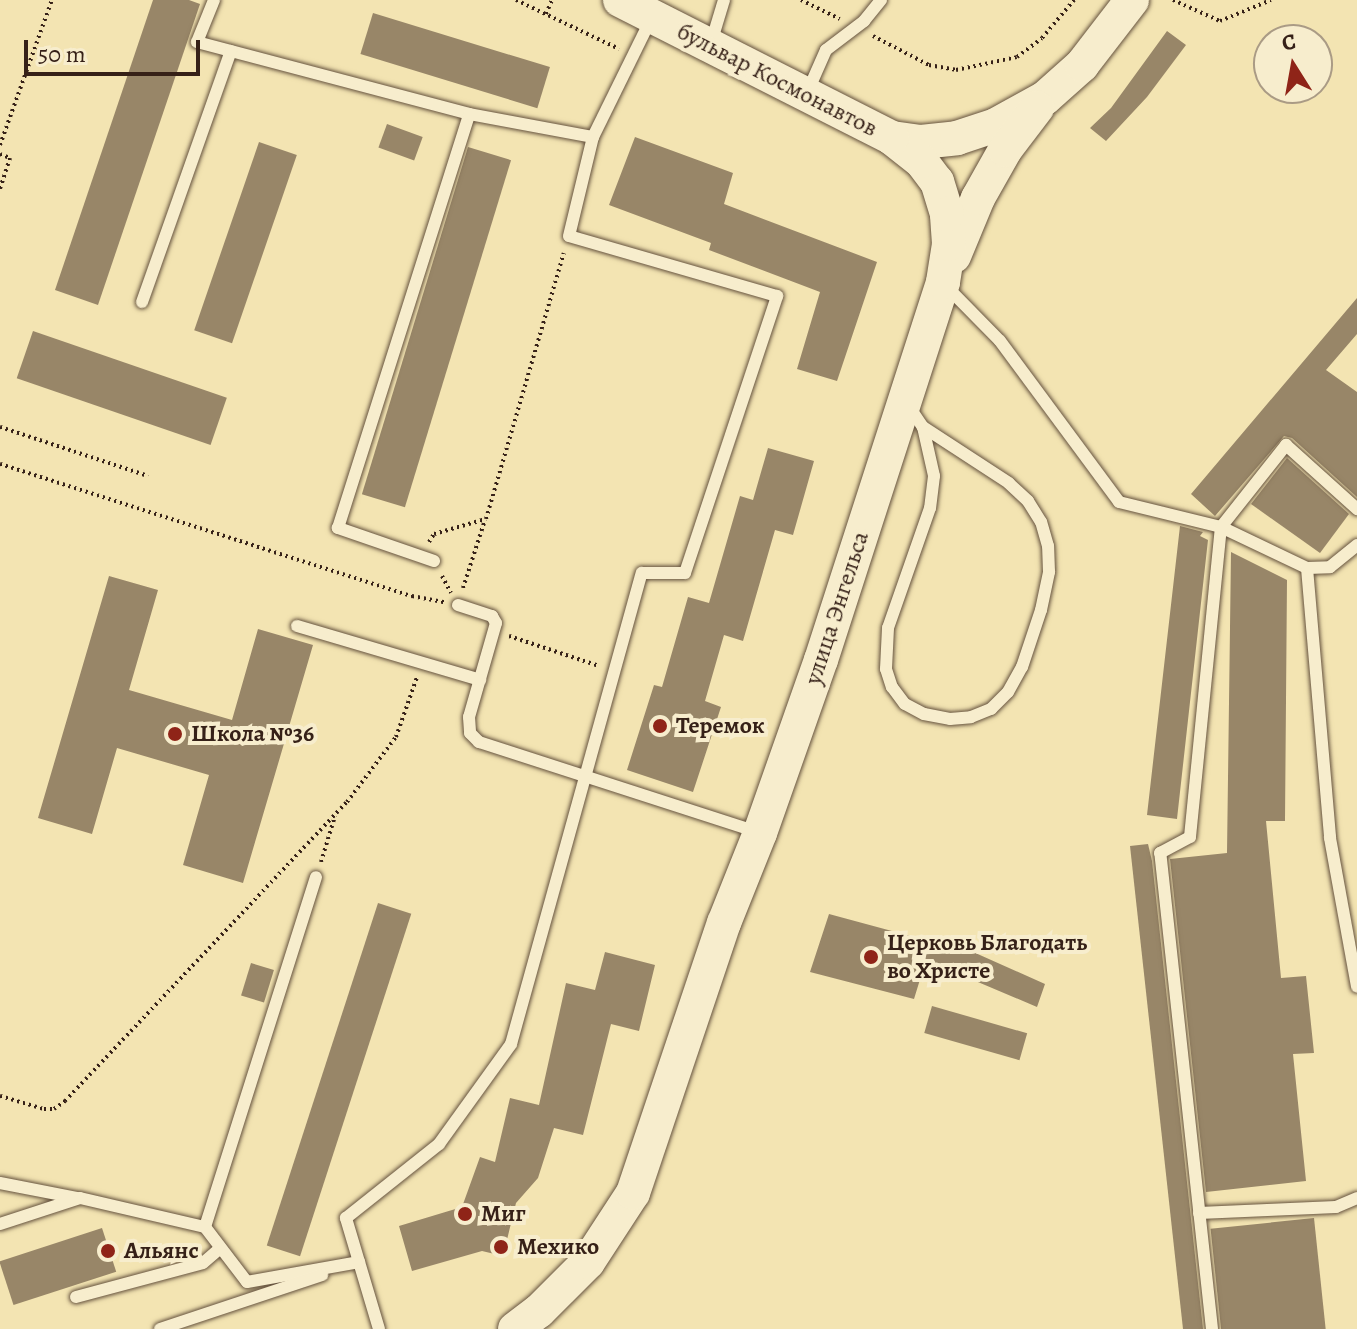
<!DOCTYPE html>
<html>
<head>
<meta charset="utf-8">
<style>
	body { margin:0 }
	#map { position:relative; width:1357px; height:1329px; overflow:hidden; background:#f3e4b2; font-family:Alegreya,serif }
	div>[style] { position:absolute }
	.building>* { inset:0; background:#988668; transform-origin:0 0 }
	.path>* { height:4px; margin-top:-2px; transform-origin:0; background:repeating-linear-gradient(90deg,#362118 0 2px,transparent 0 6px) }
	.roads { filter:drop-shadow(0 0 2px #65523e) drop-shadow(0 0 2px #65523e) }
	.lane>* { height:12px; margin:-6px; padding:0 6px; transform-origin:6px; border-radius:6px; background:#f7edcd }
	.secondary>* { height:34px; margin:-17px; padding:0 17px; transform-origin:17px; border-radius:17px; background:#f7edcd }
	.dots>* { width:22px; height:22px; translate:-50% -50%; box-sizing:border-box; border:4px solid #f7edcd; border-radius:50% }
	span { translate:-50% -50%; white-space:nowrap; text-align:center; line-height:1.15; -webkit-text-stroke:8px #f7edcd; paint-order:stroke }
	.street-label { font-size:24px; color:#362118 }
	.poi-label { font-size:24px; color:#362118; font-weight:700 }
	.left { translate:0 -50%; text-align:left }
	.north { position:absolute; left:1253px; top:24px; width:80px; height:80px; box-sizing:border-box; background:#f7edcd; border:2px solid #aa9b85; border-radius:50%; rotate:349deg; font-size:22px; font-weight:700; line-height:32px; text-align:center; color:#362118 }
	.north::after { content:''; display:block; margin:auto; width:28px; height:36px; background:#8f2418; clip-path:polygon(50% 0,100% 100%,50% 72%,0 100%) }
	.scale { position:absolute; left:24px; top:40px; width:176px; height:36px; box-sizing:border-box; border:4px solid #362118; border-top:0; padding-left:10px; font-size:24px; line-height:28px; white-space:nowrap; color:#362118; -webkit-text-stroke:6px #f7edcd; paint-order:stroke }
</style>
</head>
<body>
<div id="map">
	<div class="building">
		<i style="clip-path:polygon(153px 0,189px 0,200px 4px,98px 305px,55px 290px)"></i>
		<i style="left:373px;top:13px;width:185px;height:43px;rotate:17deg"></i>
		<i style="clip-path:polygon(1167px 31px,1186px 45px,1147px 97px,1106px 141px,1090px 128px,1111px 108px)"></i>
		<i style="left:387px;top:124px;width:38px;height:25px;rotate:20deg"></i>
		<i style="clip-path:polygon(635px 137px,733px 173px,724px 204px,877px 262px,837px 381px,797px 369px,820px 292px,709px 250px,711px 243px,609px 205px)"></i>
		<i style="left:259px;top:142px;width:40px;height:199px;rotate:19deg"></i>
		<i style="left:468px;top:147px;width:45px;height:363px;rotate:17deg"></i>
		<i style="clip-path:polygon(1357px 298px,1357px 334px,1326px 370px,1357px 392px,1357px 497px,1292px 438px,1284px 436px,1215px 516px,1191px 494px)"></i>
		<i style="left:33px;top:331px;width:205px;height:50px;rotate:19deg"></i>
		<i style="clip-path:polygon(768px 448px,814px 461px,793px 535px,775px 530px,743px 641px,724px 635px,705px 701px,721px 707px,693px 792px,627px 770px,654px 685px,662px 687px,688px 597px,709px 603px,740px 496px,753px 500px)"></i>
		<i style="clip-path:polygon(1287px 458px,1349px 514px,1320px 553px,1251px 504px)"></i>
		<i style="clip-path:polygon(1180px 526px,1203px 532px,1200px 536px,1208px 540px,1177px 819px,1147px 815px)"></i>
		<i style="clip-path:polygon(1231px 552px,1287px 580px,1285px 821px,1266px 821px,1281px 978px,1306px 976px,1314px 1053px,1293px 1054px,1306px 1181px,1206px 1192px,1170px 859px,1227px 853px)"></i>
		<i style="clip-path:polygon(109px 576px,158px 590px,129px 690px,232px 720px,258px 629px,313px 645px,243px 883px,183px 865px,209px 775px,117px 748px,92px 834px,38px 818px)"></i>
		<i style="clip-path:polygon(1148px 844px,1152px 861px,1203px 1329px,1183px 1329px,1130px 846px)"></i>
		<i style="left:378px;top:903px;width:35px;height:360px;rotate:18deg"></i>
		<i style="clip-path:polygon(829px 914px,951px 947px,953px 943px,1045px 984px,1037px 1007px,926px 960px,914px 999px,810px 972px)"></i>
		<i style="clip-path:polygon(605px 952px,655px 965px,639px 1031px,611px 1024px,583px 1135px,554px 1128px,538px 1178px,516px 1203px,503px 1256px,482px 1251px,412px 1271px,399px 1226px,462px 1207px,480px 1157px,495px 1162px,510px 1098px,539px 1105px,566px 983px,595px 990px)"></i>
		<i style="left:251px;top:963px;width:24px;height:34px;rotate:17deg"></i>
		<i style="left:932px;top:1006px;width:99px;height:28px;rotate:16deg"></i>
		<i style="left:1314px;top:1218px;width:112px;height:104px;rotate:84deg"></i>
		<i style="left:102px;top:1228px;width:46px;height:108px;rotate:72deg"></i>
	</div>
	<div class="path">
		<i style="left:516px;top:0;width:114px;rotate:25.4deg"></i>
		<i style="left:801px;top:0;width:43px;rotate:26deg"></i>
		<i style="left:1173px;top:0;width:51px;rotate:24.1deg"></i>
		<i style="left:1220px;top:21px;width:55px;rotate:-22.4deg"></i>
		<i style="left:546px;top:14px;width:15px;rotate:-67deg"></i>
		<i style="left:873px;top:36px;width:63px;rotate:27.4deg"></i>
		<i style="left:929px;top:65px;width:27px;rotate:10deg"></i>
		<i style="left:956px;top:70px;width:62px;rotate:-12deg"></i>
		<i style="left:1017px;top:57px;width:31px;rotate:-37deg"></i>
		<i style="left:1042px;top:38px;width:50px;rotate:-49.9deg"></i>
		<i style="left:0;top:145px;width:154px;rotate:-70.3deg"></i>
		<i style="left:0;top:154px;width:11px;rotate:22deg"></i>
		<i style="left:10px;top:158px;width:33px;rotate:108deg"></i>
		<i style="left:0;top:427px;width:156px;rotate:18.3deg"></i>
		<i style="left:0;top:464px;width:433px;rotate:17.8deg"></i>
		<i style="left:412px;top:596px;width:33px;rotate:11deg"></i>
		<i style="left:429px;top:542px;width:9px;rotate:-58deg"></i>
		<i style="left:434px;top:534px;width:54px;rotate:-16.1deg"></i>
		<i style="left:486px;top:519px;width:277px;rotate:-73.7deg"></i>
		<i style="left:442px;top:576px;width:19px;rotate:62deg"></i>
		<i style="left:463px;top:588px;width:71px;rotate:-72.1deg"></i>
		<i style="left:509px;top:636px;width:95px;rotate:18.4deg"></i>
		<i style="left:321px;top:862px;width:48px;rotate:-73.1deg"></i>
		<i style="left:0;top:1096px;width:46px;rotate:16.5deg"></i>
		<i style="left:44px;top:1109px;width:10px"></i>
		<i style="left:54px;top:1109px;width:14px;rotate:-36deg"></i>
		<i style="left:65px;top:1101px;width:411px;rotate:-46.7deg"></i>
		<i style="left:347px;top:802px;width:81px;rotate:-53deg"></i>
		<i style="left:396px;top:737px;width:64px;rotate:-70.7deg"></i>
	</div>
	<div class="roads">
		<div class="lane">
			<i style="left:214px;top:0;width:45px;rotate:112deg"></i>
			<i style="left:197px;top:42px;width:281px;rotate:14.8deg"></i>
			<i style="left:711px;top:43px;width:45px;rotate:-73.2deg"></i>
			<i style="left:807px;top:93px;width:47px;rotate:-66.2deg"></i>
			<i style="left:826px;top:50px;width:48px;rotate:-37.3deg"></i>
			<i style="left:864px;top:21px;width:27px;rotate:-51deg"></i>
			<i style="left:945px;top:285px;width:78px;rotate:45.5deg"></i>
			<i style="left:1000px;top:341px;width:200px;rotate:53.5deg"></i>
			<i style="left:1119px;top:502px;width:105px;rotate:13.8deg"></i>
			<i style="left:1221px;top:527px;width:95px;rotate:25.5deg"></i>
			<i style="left:1307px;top:568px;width:271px;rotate:85.1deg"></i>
			<i style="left:1330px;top:838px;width:151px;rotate:79.7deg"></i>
			<i style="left:142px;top:302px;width:266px;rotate:-70.5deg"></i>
			<i style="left:908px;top:405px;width:27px;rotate:56deg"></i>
			<i style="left:923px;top:427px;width:50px;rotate:77.3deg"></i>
			<i style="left:934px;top:476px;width:32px;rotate:97deg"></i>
			<i style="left:930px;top:508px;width:127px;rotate:109.3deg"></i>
			<i style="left:888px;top:628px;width:41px;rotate:92.8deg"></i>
			<i style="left:886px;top:669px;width:19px;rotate:72deg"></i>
			<i style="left:892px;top:687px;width:21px;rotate:53deg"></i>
			<i style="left:905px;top:704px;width:21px;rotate:28deg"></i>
			<i style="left:924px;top:714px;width:26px;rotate:11deg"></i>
			<i style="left:950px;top:719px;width:21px;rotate:-5deg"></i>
			<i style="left:971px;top:717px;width:22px;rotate:-22deg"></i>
			<i style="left:991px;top:709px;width:24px;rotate:-45deg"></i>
			<i style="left:1008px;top:692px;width:29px;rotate:-61deg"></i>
			<i style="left:1022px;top:667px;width:60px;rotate:-71.6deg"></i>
			<i style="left:1041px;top:610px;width:39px;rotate:-78deg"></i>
			<i style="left:1049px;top:572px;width:26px;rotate:-92deg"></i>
			<i style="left:1048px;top:546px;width:25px;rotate:-106deg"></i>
			<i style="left:1041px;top:522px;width:25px;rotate:-122deg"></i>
			<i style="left:1028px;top:501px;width:26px;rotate:-137deg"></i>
			<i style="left:1009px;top:483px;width:103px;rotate:-146.9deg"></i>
			<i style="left:434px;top:561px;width:102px;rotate:-161deg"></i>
			<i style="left:338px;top:528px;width:434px;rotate:-72.4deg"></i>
			<i style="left:469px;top:114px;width:126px;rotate:10.5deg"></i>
			<i style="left:1307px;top:568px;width:23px;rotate:-2deg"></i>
			<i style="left:1330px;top:567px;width:35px;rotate:-39deg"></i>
			<i style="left:458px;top:605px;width:36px;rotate:18deg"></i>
			<i style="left:492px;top:616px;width:8px;rotate:60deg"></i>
			<i style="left:496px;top:623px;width:98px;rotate:106deg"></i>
			<i style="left:469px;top:717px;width:16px;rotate:86deg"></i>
			<i style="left:470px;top:733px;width:13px;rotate:45deg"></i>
			<i style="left:479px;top:742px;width:292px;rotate:17.9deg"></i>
			<i style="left:297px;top:626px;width:191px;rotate:16.4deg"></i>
			<i style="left:0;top:1183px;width:78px;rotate:11deg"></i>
			<i style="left:1199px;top:1213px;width:137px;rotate:-2.5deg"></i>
			<i style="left:1336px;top:1207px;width:23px;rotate:-23deg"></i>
			<i style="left:0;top:1224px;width:84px;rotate:-18deg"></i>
			<i style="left:80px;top:1198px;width:128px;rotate:13.1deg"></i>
			<i style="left:205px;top:1227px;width:69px;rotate:52.6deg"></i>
			<i style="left:247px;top:1282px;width:114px;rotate:-10.1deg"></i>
			<i style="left:205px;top:1227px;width:367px;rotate:-72.4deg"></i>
			<i style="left:76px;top:1297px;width:131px;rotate:-15deg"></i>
			<i style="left:203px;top:1263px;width:23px;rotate:-41deg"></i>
			<i style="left:160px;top:1329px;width:171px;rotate:-18.4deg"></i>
			<i style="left:379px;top:1329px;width:116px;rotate:-106.6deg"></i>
			<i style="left:346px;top:1218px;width:119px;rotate:-38.5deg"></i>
			<i style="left:439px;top:1144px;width:123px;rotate:-54.2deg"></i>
			<i style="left:511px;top:1044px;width:489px;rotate:-74.5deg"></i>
			<i style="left:642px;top:573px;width:43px"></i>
			<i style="left:685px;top:573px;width:292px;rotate:-71.6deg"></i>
			<i style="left:777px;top:296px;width:216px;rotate:-163.9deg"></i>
			<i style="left:569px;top:236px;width:102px;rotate:-76.4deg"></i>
			<i style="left:593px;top:137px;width:131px;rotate:-63.8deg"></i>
			<i style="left:1212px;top:1329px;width:479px;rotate:-96.2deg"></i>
			<i style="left:1160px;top:853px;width:34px;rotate:-28deg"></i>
			<i style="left:1190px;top:837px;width:312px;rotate:-84.3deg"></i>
			<i style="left:1221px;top:527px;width:105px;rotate:-51.6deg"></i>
			<i style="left:1286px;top:445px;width:96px;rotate:42deg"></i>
		</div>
		<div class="secondary">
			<i style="left:892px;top:138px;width:29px;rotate:8deg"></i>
			<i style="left:921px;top:142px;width:36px;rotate:-6deg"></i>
			<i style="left:957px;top:138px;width:41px;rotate:-18.4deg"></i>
			<i style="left:996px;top:125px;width:56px;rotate:-28.9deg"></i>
			<i style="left:1045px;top:98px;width:50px;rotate:-41.7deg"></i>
			<i style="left:1082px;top:65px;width:82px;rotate:-52.4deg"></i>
			<i style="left:954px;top:256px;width:63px;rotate:-67.5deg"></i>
			<i style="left:978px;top:198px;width:55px;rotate:-60.6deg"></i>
			<i style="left:1005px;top:150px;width:53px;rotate:-52.7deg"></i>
			<i style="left:515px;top:1329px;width:30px;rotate:-37deg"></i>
			<i style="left:539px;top:1311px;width:69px;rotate:-45deg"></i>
			<i style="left:588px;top:1262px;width:82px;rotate:-56.9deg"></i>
			<i style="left:633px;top:1193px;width:285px;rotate:-71.4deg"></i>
			<i style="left:724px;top:923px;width:97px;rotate:-68.2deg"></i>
			<i style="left:760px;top:833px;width:183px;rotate:-70.6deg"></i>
			<i style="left:821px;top:660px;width:397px;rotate:-72.1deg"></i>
			<i style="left:943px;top:282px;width:38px;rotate:-81deg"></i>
			<i style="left:949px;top:244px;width:30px;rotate:-94deg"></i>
			<i style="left:947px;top:214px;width:34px;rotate:-107deg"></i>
			<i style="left:937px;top:182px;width:26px;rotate:-127deg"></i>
			<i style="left:921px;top:161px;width:37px;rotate:-142deg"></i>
			<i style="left:892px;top:138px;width:305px;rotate:-153.1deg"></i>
		</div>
	</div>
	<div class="dots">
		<i style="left:660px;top:726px;background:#8f2418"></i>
		<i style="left:175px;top:734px;background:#8f2418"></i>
		<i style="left:871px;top:957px;background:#8f2418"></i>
		<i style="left:465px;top:1214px;background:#8f2418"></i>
		<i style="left:501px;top:1247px;background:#8f2418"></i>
		<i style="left:108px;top:1251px;background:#8f2418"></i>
	</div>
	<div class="street-label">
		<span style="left:777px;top:80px;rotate:27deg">бульвар Космонавтов</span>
		<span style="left:837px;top:608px;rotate:-72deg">улица Энгельса</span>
	</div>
	<div class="poi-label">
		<span class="left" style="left:676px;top:726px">Теремок</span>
		<span class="left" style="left:191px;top:734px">Школа №36</span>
		<span class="left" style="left:887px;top:957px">Церковь Благодать<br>во Христе</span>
		<span class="left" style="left:481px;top:1214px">Миг</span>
		<span class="left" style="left:517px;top:1247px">Мехико</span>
		<span class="left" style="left:124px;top:1251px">Альянс</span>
	</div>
	<div class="north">С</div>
	<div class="scale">50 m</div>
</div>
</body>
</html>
